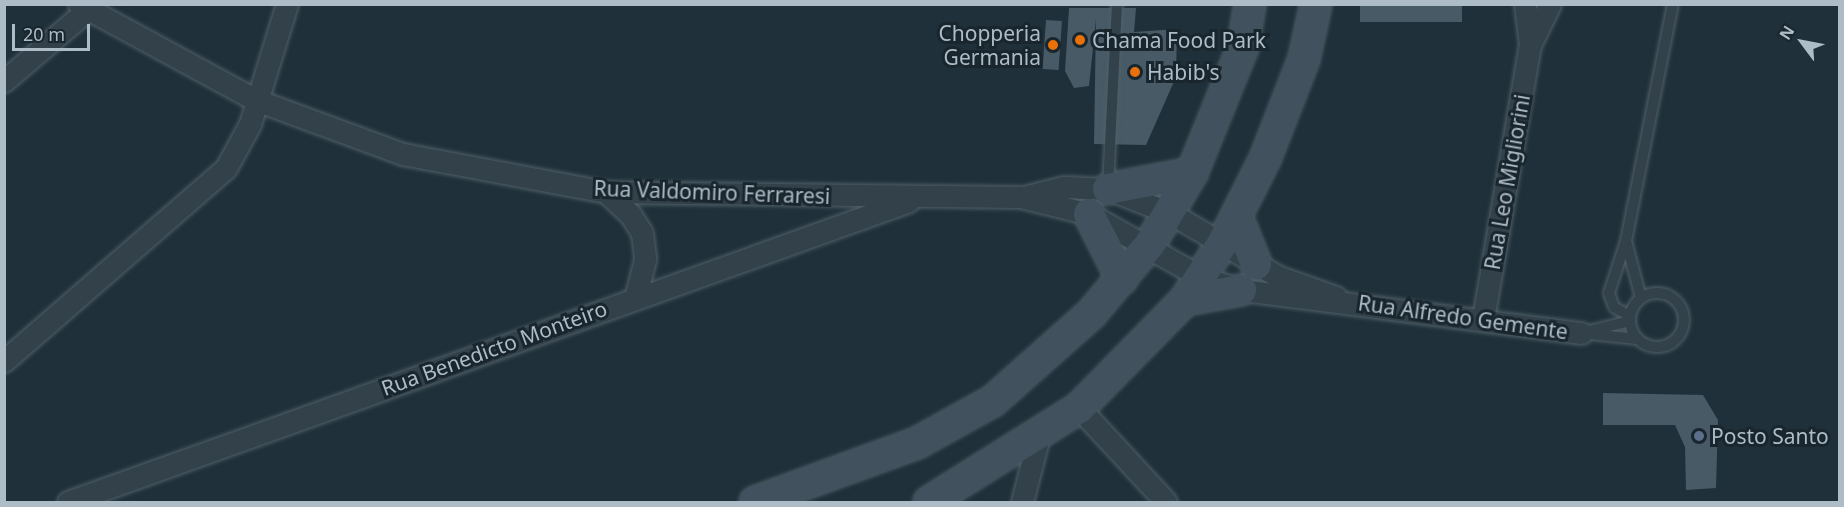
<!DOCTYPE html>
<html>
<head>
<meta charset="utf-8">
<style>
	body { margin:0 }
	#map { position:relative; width:1844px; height:507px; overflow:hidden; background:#1f303a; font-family:"Noto Sans",sans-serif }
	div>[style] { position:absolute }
	.building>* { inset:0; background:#475a66; transform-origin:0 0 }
	.roads { filter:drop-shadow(0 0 2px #505f68) drop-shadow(0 0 2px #505f68) }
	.lane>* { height:10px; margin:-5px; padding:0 5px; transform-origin:5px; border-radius:5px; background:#33414a }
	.lane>.ring { margin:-5px; padding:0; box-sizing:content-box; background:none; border:10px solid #33414a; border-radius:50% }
	.street>* { height:21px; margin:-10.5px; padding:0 10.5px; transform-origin:10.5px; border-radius:10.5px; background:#33414a }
	.secondary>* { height:30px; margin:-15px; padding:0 15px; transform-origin:15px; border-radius:15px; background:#41515d }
	.dots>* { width:16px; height:16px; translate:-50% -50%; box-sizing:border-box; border:3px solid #19262e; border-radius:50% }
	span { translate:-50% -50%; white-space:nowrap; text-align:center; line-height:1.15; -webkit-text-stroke:6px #19262e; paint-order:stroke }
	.poi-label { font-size:21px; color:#adbcc7 }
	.right { translate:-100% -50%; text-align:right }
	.left { translate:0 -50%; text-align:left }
	.street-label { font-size:21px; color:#adbcc7 }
	.frame { position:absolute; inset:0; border:6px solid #adbcc7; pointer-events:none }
	.north { position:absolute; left:1772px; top:12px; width:60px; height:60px; -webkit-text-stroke:4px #19262e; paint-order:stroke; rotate:302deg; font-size:16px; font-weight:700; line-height:24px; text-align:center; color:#adbcc7 }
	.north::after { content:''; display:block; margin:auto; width:21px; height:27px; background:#adbcc7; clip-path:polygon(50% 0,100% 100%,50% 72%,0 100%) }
	.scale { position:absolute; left:12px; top:24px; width:78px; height:27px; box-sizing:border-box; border:3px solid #adbcc7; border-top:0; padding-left:8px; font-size:18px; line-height:21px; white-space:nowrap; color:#adbcc7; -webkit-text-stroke:4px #19262e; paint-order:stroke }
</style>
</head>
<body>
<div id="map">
	<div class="building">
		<i style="left:1360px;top:4px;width:102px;height:18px"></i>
		<i style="clip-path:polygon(1069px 8px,1136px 8px,1134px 32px,1177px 29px,1176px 77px,1146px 145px,1094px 144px,1096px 19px,1089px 86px,1074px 88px,1065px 71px)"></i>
		<i style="left:1046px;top:20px;width:16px;height:49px;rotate:4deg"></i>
		<i style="clip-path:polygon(1603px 393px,1703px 395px,1718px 420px,1716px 488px,1686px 490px,1685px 447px,1675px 425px,1603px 425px)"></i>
	</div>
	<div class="roads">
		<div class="lane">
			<i style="left:1108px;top:187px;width:183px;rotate:-87.2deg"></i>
			<i style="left:1626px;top:241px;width:59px;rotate:75.3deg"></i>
			<i class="ring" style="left:1630px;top:293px;width:44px;height:44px"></i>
			<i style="left:1630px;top:316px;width:18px;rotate:-151deg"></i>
			<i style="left:1614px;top:307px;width:15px;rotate:-110deg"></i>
			<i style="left:1609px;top:293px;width:55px;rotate:-71.9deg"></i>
			<i style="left:1626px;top:241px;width:242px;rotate:-78.8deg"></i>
			<i style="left:1585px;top:332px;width:46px;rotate:-13.7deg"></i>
			<i style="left:1581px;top:333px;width:56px;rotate:6.1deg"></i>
		</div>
		<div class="street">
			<i style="left:79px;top:4px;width:201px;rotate:28.5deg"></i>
			<i style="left:256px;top:100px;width:157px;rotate:20.2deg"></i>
			<i style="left:403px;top:154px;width:207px;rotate:10.6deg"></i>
			<i style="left:606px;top:192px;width:415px;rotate:0.7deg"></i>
			<i style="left:1021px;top:197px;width:70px;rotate:14deg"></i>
			<i style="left:1089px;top:214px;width:129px;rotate:29.4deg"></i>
			<i style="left:1201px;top:277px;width:42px;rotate:18deg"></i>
			<i style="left:1241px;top:290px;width:343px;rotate:7.2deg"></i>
			<i style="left:1530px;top:45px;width:46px;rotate:-64deg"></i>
			<i style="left:4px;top:81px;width:109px;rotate:-40.5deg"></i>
			<i style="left:606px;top:192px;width:33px;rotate:43deg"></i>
			<i style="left:630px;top:214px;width:22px;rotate:58deg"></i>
			<i style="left:642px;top:233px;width:26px;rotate:83deg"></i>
			<i style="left:645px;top:259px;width:38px;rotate:104deg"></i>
			<i style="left:1028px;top:196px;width:37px;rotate:-14deg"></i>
			<i style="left:1064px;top:187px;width:44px;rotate:2.6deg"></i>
			<i style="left:1108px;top:189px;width:66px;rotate:21.2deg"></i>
			<i style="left:1170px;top:213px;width:126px;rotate:30.4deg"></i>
			<i style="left:1279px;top:277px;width:60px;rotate:19.3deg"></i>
			<i style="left:1483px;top:319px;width:278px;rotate:-80.3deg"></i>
			<i style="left:1530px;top:45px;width:41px;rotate:-97deg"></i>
			<i style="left:4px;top:361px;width:294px;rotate:-41deg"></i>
			<i style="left:226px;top:168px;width:50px;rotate:-61.4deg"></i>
			<i style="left:250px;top:124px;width:126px;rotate:-72.9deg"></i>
			<i style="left:1079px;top:408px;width:128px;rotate:47.2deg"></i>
			<i style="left:68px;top:502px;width:893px;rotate:-19.69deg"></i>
			<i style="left:1022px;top:502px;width:68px;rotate:-75.6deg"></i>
		</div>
		<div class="secondary">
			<i style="left:1108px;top:189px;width:86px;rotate:-10.8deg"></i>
			<i style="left:1089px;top:214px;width:73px;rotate:63.1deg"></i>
			<i style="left:1237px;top:217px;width:51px;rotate:68deg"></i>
			<i style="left:1185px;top:300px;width:57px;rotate:-10.1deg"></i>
			<i style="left:755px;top:502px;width:172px;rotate:-20deg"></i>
			<i style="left:917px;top:443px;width:87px;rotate:-28.9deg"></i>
			<i style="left:993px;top:401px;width:131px;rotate:-41.6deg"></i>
			<i style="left:1091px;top:314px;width:92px;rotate:-49.9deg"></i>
			<i style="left:1150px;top:244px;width:82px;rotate:-59.4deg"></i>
			<i style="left:1192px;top:173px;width:136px;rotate:-68deg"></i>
			<i style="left:1243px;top:47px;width:44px;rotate:-80.8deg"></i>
			<i style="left:929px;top:502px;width:177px;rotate:-32.1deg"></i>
			<i style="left:1079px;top:408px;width:151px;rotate:-45.5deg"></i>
			<i style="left:1185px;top:300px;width:67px;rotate:-56.5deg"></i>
			<i style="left:1222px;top:244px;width:95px;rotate:-63.2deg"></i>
			<i style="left:1265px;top:159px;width:107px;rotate:-68.7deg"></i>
			<i style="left:1304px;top:59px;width:56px;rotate:-77.7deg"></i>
		</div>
	</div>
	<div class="dots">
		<i style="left:1080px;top:40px;background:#e8710a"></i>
		<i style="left:1053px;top:45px;background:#e8710a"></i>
		<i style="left:1135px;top:72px;background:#e8710a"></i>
		<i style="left:1699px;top:436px;background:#5c6f8a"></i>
	</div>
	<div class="poi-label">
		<span class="right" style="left:1041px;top:45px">Chopperia<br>Germania</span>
		<span class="left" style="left:1092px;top:40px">Chama Food Park</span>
		<span class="left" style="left:1147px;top:72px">Habib's</span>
		<span class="left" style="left:1711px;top:436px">Posto Santo</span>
	</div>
	<div class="street-label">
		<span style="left:1507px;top:182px;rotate:-80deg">Rua Leo Migliorini</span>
		<span style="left:712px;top:192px;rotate:2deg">Rua Valdomiro Ferraresi</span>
		<span style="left:1463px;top:317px;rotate:8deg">Rua Alfredo Gemente</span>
		<span style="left:494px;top:348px;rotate:-20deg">Rua Benedicto Monteiro</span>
	</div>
	<div class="frame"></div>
	<div class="north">N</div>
	<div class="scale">20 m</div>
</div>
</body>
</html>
